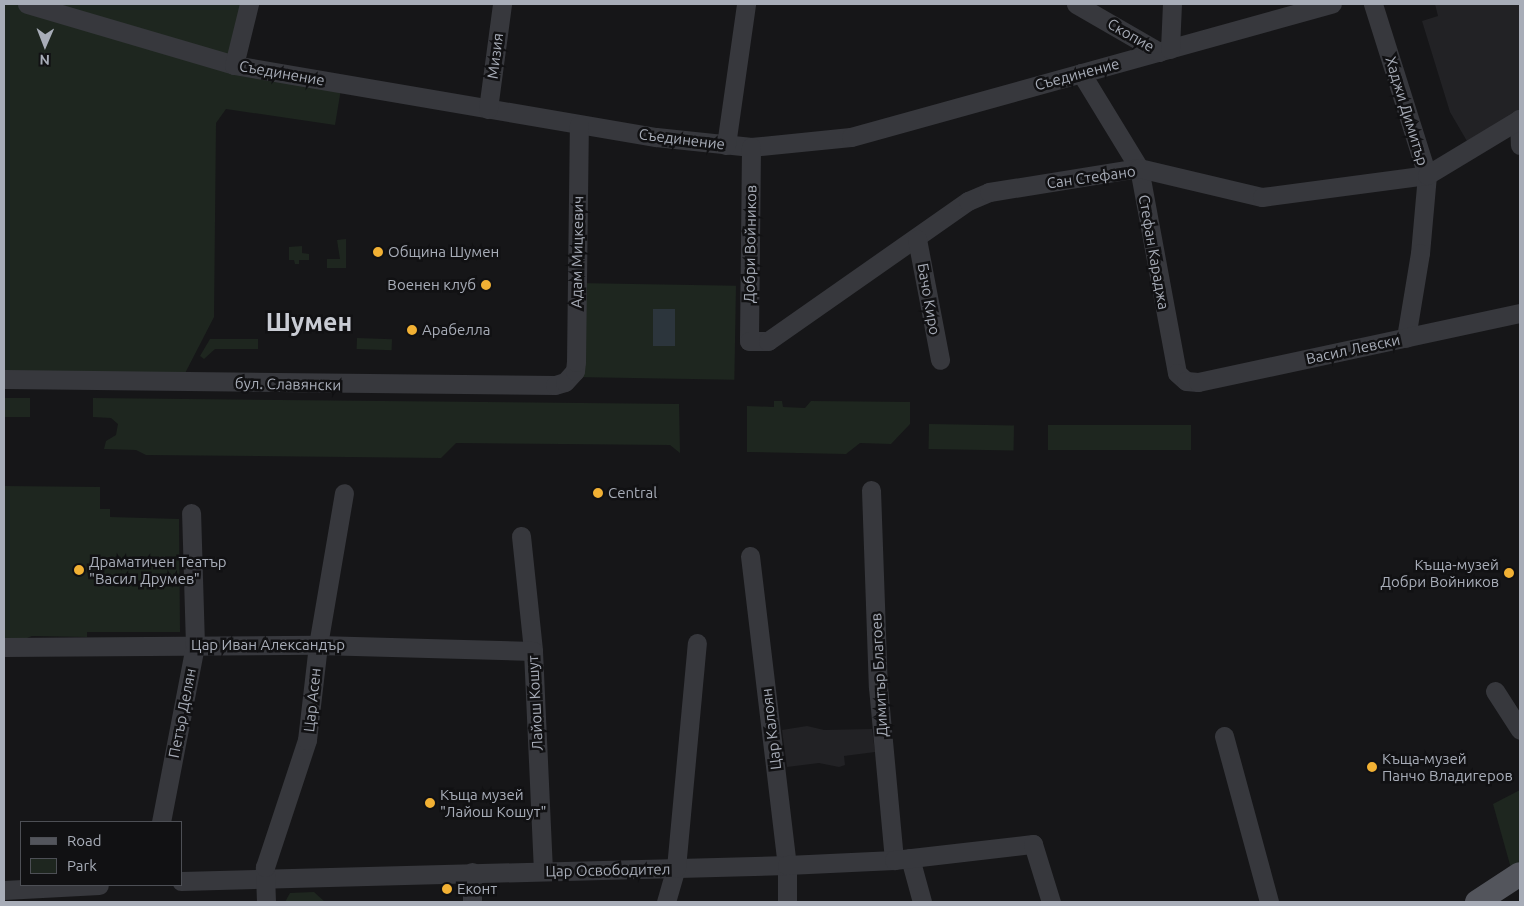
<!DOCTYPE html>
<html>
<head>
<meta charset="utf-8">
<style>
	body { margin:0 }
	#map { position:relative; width:1524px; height:906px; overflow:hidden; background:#161618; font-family:Ubuntu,sans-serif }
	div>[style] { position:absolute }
	.built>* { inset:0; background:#222225 }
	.green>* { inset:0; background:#1e261f; transform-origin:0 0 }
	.water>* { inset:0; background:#2c353c; transform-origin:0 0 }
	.minor>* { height:19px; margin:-9.5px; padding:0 9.5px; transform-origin:9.5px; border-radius:9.5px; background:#37383d }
	.major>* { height:24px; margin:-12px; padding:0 12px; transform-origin:12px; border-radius:12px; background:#53555c }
	.dots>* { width:14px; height:14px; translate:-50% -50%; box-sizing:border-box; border:2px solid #111113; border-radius:50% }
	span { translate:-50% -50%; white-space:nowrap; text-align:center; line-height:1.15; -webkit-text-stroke:5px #111113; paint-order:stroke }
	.street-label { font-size:15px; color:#a8adb8 }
	.poi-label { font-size:15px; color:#a8adb8 }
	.left { translate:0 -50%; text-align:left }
	.right { translate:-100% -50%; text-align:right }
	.town-label { font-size:25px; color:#c9ccd4; font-weight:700 }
	.frame { position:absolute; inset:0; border:5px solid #a8adb8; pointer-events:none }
	.legend { position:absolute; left:20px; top:821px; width:162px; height:65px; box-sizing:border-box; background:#111113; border:1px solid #4d4f55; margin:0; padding:6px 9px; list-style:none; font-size:15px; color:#a8adb8 }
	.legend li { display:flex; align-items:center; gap:10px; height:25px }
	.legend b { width:25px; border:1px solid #4d4f55 }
	.north { position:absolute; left:20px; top:20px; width:50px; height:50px; -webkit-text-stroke:4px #111113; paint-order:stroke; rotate:181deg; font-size:14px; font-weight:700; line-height:20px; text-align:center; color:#a8adb8 }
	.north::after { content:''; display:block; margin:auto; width:18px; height:22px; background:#a8adb8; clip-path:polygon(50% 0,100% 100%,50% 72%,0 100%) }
</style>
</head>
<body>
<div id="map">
	<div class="built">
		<i style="clip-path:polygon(1435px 4px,1520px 4px,1520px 119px,1471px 148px,1450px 112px,1422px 21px,1438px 16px)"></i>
		<i style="clip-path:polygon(807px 726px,824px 730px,872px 729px,875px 752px,844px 756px,845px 765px,839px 767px,819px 763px,787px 767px,782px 730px)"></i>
	</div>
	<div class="green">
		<i style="clip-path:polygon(4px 4px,249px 4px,234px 65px,342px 83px,335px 125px,226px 109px,216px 123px,214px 317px,180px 383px,4px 379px)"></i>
		<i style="clip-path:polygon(346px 239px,346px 268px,327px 268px,327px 259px,340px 259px,337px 240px)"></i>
		<i style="clip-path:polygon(302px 246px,302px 253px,309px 254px,309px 260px,299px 260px,299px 264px,295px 264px,294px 260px,289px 260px,289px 247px)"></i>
		<i style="left:576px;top:283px;width:160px;height:94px;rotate:1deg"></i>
		<i style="left:357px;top:338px;width:35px;height:11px;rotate:2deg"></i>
		<i style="clip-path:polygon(210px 339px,258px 339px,258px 349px,215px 349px,204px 359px,200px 356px)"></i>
		<i style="left:4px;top:398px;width:26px;height:19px"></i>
		<i style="clip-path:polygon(93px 398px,679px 404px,680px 453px,670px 445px,456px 443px,441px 458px,146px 455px,136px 450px,104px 449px,106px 441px,116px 435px,118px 424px,111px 418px,93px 417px)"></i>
		<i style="clip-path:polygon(774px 401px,782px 401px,783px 407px,805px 408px,811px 401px,910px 402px,910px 424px,891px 444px,860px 443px,846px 454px,747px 452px,747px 406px,774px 407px)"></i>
		<i style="left:929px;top:424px;width:85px;height:25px;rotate:1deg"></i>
		<i style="left:1048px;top:425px;width:143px;height:25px"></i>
		<i style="clip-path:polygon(4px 486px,100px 487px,100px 509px,110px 509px,110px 517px,179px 519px,180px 632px,87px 632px,87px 637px,32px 636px,4px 647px)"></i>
		<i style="clip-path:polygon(1520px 790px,1520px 874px,1514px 879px,1493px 804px)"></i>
		<i style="clip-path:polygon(314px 892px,325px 902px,285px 902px,290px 893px)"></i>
	</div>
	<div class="water">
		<i style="left:653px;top:309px;width:22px;height:37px"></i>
	</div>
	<div class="minor">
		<i style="left:27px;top:4px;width:216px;rotate:16.4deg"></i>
		<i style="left:234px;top:65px;width:428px;rotate:9.7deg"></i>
		<i style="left:656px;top:137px;width:96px;rotate:6deg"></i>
		<i style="left:751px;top:147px;width:100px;rotate:-5.7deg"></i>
		<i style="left:851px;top:137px;width:499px;rotate:-15.5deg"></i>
		<i style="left:1076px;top:4px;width:96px;rotate:30deg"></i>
		<i style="left:1373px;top:4px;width:179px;rotate:72.5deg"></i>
		<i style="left:1427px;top:175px;width:78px;rotate:95.1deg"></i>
		<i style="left:1420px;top:253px;width:86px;rotate:99.4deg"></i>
		<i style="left:1170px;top:49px;width:45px;rotate:-87.5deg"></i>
		<i style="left:234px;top:65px;width:63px;rotate:-76.2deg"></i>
		<i style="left:1081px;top:73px;width:111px;rotate:58.6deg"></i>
		<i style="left:1139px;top:168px;width:208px;rotate:79.5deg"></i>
		<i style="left:1177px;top:373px;width:12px;rotate:42deg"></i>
		<i style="left:1186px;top:381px;width:12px;rotate:5deg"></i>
		<i style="left:1198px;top:382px;width:329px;rotate:-12.1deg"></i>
		<i style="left:488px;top:109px;width:106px;rotate:-82.4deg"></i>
		<i style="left:1519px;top:119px;width:26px;rotate:88deg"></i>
		<i style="left:726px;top:145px;width:142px;rotate:-81.9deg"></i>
		<i style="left:751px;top:147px;width:194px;rotate:90.6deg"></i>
		<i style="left:749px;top:341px;width:19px"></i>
		<i style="left:768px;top:341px;width:244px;rotate:-35deg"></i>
		<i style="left:968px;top:201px;width:23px;rotate:-23deg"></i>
		<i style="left:989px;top:192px;width:152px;rotate:-9.1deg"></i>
		<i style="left:1139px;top:168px;width:126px;rotate:13.3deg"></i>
		<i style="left:1262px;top:197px;width:166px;rotate:-7.6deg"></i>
		<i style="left:1427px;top:175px;width:109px;rotate:-31.1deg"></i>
		<i style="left:917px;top:239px;width:123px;rotate:79.2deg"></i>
		<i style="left:4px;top:379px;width:551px;rotate:0.62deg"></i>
		<i style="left:555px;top:385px;width:10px;rotate:-17deg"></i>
		<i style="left:565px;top:382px;width:15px;rotate:-48deg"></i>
		<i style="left:575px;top:371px;width:9px;rotate:-84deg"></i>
		<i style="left:576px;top:362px;width:237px;rotate:-89.3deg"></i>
		<i style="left:871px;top:490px;width:197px;rotate:88deg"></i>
		<i style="left:878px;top:687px;width:174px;rotate:84.7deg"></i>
		<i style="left:521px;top:536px;width:116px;rotate:84deg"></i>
		<i style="left:533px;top:651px;width:220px;rotate:87.4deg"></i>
		<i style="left:750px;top:556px;width:311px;rotate:83.2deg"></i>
		<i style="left:787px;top:865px;width:37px;rotate:90deg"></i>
		<i style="left:4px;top:647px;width:314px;rotate:-0.4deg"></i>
		<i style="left:318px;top:645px;width:215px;rotate:1.6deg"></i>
		<i style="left:1495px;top:691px;width:46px;rotate:57.3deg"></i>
		<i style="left:1224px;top:736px;width:172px;rotate:74.8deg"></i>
		<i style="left:161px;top:822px;width:180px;rotate:-79.1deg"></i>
		<i style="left:195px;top:645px;width:132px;rotate:-91.7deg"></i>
		<i style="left:910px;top:858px;width:46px;rotate:74.7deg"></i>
		<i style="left:472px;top:872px;width:30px;rotate:90deg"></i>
		<i style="left:181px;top:881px;width:606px;rotate:-1.51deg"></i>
		<i style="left:787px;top:865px;width:107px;rotate:-2.7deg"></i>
		<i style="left:894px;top:860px;width:140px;rotate:-6.6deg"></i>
		<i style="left:1033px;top:844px;width:61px;rotate:72.8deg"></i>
		<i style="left:4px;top:890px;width:95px;rotate:-3deg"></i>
		<i style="left:266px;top:902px;width:35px;rotate:-92deg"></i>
		<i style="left:265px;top:867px;width:134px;rotate:-71.7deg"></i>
		<i style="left:307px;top:740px;width:96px;rotate:-83.4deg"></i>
		<i style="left:318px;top:645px;width:154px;rotate:-80.3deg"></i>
		<i style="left:666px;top:902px;width:35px;rotate:-74deg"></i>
		<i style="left:676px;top:868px;width:226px;rotate:-84.7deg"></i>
	</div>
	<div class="major">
		<i style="left:1477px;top:902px;width:51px;rotate:-33.1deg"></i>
	</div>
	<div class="dots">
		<i style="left:378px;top:252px;background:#f2b134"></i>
		<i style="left:486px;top:285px;background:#f2b134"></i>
		<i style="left:412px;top:330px;background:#f2b134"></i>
		<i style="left:598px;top:493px;background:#f2b134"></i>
		<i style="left:79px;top:570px;background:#f2b134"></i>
		<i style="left:1509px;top:573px;background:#f2b134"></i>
		<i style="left:1372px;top:767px;background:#f2b134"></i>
		<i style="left:430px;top:803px;background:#f2b134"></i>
		<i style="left:447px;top:889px;background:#f2b134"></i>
	</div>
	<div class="street-label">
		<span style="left:1131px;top:35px;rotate:30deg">Скопие</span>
		<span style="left:495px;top:56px;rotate:-83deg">Мизия</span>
		<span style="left:282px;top:73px;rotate:10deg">Съединение</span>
		<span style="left:1077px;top:74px;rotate:-15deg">Съединение</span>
		<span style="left:1407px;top:111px;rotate:73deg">Хаджи Димитър</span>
		<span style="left:682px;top:139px;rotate:7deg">Съединение</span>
		<span style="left:1091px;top:177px;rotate:-8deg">Сан Стефано</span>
		<span style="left:750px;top:244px;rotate:-89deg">Добри Войников</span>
		<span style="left:577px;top:252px;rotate:-89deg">Адам Мицкевич</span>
		<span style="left:1154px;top:252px;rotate:80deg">Стефан Караджа</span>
		<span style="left:929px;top:299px;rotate:80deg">Бачо Киро</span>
		<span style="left:1353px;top:349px;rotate:-12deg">Васил Левски</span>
		<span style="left:288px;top:384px;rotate:1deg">бул. Славянски</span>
		<span style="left:268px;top:645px">Цар Иван Александър</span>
		<span style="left:879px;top:675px;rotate:-93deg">Димитър Благоев</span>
		<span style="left:312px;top:700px;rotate:-84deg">Цар Асен</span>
		<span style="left:535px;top:703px;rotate:-93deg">Лайош Кошут</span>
		<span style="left:182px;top:713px;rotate:-79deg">Петър Делян</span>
		<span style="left:771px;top:729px;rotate:-97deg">Цар Калоян</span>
		<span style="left:608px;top:870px;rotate:-1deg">Цар Освободител</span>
	</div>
	<div class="poi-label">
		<span class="left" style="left:388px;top:252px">Община Шумен</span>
		<span class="right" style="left:476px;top:285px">Военен клуб</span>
		<span class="left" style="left:422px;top:330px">Арабелла</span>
		<span class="left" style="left:608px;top:493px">Central</span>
		<span class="left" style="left:89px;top:570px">Драматичен Театър<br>"Васил Друмев"</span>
		<span class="right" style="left:1499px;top:573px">Къща-музей<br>Добри Войников</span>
		<span class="left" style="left:1382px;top:767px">Къща-музей<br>Панчо Владигеров</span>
		<span class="left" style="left:440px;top:803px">Къща музей<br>"Лайош Кошут"</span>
		<span class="left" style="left:457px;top:889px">Еконт</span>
	</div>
	<div class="town-label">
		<span style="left:309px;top:322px">Шумен</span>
	</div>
	<div class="frame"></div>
	<ul class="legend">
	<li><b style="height:6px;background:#53555c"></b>Road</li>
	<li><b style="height:14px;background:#1e261f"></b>Park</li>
	</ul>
	<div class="north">N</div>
</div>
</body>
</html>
